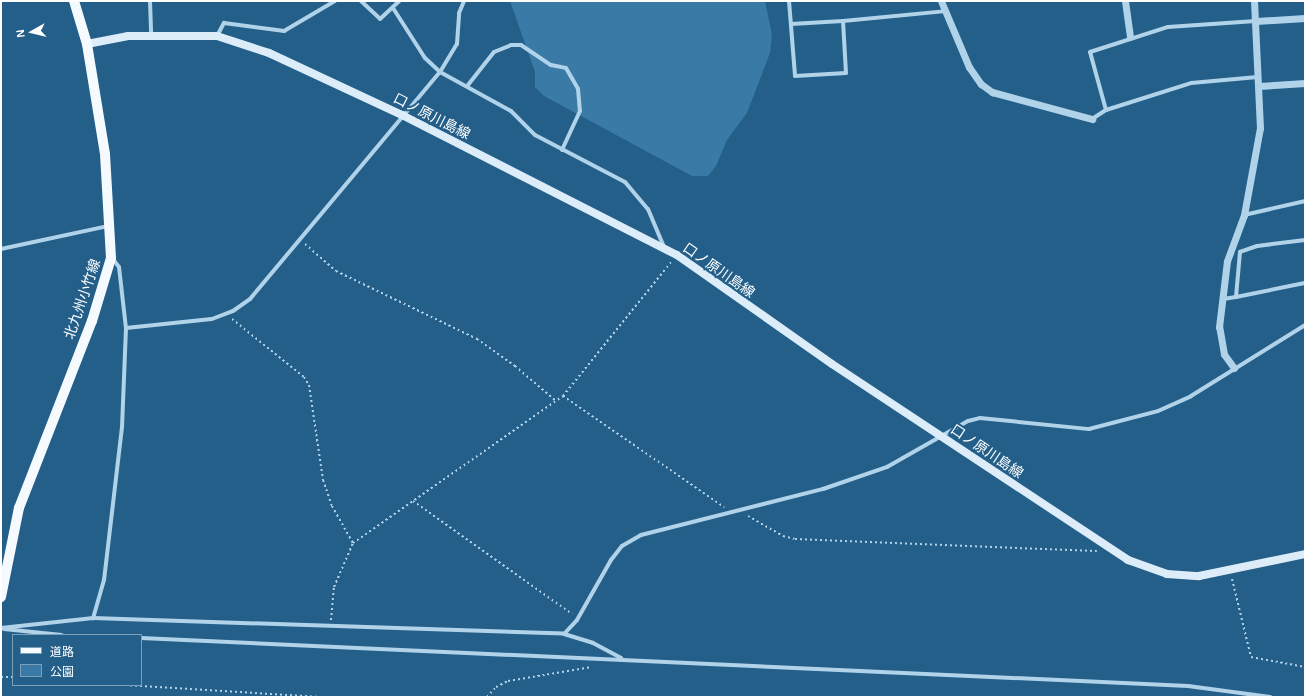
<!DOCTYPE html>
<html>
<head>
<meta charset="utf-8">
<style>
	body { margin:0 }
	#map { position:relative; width:1306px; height:698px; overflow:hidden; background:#245f8a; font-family:Helvetica,"Noto Sans JP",sans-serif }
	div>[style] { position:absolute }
	.green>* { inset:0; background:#397aa6 }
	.path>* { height:2px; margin-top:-1px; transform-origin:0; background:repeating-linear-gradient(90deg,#b1d3ea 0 2px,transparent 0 5px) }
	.minor>* { height:4px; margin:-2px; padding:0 2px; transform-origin:2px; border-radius:2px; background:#b1d3ea }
	.tertiary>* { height:7px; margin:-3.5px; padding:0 3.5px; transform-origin:3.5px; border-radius:3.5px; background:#b1d3ea }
	.secondary>* { height:8px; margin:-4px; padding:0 4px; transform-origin:4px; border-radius:4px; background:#dcecf8 }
	.primary>* { height:10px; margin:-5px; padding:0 5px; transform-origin:5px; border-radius:5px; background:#f5fafe }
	span { translate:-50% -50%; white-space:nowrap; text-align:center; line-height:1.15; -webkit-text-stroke:4px #245f8a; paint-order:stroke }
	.street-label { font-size:14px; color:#fff }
	.frame { position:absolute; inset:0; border:2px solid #fff; pointer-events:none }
	.legend { position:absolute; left:12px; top:634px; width:130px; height:52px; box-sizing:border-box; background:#245f8a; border:1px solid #7c9fb9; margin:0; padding:5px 7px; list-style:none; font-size:12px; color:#fff }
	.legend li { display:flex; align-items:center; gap:8px; height:20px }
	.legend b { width:20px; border:1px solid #7c9fb9 }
	.north { position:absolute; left:12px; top:12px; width:40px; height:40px; -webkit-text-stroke:3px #245f8a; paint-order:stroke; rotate:262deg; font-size:11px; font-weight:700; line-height:16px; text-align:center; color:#fff }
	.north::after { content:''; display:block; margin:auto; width:14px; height:18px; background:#fff; clip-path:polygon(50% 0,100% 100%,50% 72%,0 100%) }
</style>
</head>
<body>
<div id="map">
	<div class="green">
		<i style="clip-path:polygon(510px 1px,765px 1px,772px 35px,770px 53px,747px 113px,727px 140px,716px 166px,708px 176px,692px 176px,544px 96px,535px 87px,535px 72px)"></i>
	</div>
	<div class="path">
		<i style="left:305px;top:244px;width:41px;rotate:41.1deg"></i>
		<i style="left:336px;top:271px;width:157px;rotate:25.7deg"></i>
		<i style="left:477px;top:339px;width:47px;rotate:35.4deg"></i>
		<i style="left:515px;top:366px;width:54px;rotate:40.5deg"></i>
		<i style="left:232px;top:319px;width:92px;rotate:38.9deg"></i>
		<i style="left:304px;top:377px;width:9px;rotate:58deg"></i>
		<i style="left:309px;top:385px;width:96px;rotate:81.6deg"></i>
		<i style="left:323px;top:480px;width:28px;rotate:71deg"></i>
		<i style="left:332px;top:506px;width:43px;rotate:60.4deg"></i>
		<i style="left:563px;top:396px;width:196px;rotate:34.6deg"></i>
		<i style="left:413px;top:501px;width:195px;rotate:35.4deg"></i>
		<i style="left:748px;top:516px;width:40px;rotate:29.7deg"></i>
		<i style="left:783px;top:536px;width:12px;rotate:14deg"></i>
		<i style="left:795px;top:539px;width:302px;rotate:2.3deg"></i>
		<i style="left:1232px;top:579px;width:80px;rotate:76.3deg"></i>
		<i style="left:1251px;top:657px;width:55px;rotate:10.5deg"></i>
		<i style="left:331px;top:620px;width:33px;rotate:-85deg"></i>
		<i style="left:334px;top:587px;width:48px;rotate:-66.6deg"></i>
		<i style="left:353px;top:543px;width:256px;rotate:-35deg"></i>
		<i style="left:563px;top:396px;width:172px;rotate:-51.1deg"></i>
		<i style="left:1px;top:677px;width:12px"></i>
		<i style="left:125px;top:685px;width:196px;rotate:3.5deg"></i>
		<i style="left:487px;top:697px;width:13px;rotate:-48deg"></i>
		<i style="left:496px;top:687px;width:13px;rotate:-27deg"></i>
		<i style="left:508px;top:681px;width:85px;rotate:-9.5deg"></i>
	</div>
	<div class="minor">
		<i style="left:150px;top:1px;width:33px;rotate:88deg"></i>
		<i style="left:361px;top:1px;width:26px;rotate:43deg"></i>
		<i style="left:380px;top:19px;width:26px;rotate:-43deg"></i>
		<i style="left:789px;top:1px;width:75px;rotate:85.4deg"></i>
		<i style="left:795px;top:76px;width:51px;rotate:-3.4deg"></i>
		<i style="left:846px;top:73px;width:52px;rotate:-93.3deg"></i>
		<i style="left:843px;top:21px;width:103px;rotate:-5.5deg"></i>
		<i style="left:393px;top:8px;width:59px;rotate:57.4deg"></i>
		<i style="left:425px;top:58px;width:21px;rotate:43deg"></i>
		<i style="left:440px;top:72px;width:81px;rotate:28.8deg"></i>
		<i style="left:511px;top:111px;width:34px;rotate:45deg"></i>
		<i style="left:535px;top:135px;width:102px;rotate:27.6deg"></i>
		<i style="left:625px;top:182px;width:35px;rotate:50deg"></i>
		<i style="left:648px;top:209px;width:41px;rotate:67.2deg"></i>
		<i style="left:791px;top:24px;width:52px;rotate:-3.3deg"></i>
		<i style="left:217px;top:36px;width:15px;rotate:-62deg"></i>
		<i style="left:224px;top:23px;width:61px;rotate:7.6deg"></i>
		<i style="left:284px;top:31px;width:59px;rotate:-30.5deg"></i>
		<i style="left:468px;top:85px;width:42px;rotate:-51.8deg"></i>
		<i style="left:494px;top:52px;width:18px;rotate:-22deg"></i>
		<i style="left:511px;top:45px;width:10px"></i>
		<i style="left:521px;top:45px;width:36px;rotate:34deg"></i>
		<i style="left:551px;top:65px;width:15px;rotate:11deg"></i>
		<i style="left:566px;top:68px;width:24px;rotate:60deg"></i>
		<i style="left:578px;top:89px;width:22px;rotate:85deg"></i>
		<i style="left:580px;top:111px;width:43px;rotate:114.8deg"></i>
		<i style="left:1106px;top:110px;width:60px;rotate:-105.4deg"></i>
		<i style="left:1090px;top:52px;width:82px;rotate:-17.8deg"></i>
		<i style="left:1168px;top:27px;width:88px;rotate:-3.9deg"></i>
		<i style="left:1092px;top:119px;width:17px;rotate:-33deg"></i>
		<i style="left:1106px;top:110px;width:89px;rotate:-17.6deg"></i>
		<i style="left:1191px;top:83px;width:67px;rotate:-5.1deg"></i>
		<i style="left:1244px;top:215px;width:63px;rotate:-12.9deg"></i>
		<i style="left:1305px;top:240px;width:48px;rotate:172.9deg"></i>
		<i style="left:1257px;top:246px;width:18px;rotate:161deg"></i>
		<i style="left:1240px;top:252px;width:45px;rotate:95.1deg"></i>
		<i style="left:1236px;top:297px;width:70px;rotate:-11.5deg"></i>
		<i style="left:1px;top:249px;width:109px;rotate:-12.1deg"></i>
		<i style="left:112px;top:258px;width:11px;rotate:52deg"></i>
		<i style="left:119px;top:267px;width:61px;rotate:83.5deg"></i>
		<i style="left:126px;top:328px;width:99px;rotate:92.3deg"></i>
		<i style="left:122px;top:427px;width:154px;rotate:96.7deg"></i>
		<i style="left:104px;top:580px;width:40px;rotate:106deg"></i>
		<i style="left:93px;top:618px;width:471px;rotate:1.9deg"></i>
		<i style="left:564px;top:634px;width:19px;rotate:-47deg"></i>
		<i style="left:577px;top:620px;width:69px;rotate:-60.5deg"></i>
		<i style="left:611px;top:560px;width:18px;rotate:-52deg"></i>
		<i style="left:622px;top:546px;width:22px;rotate:-30deg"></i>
		<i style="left:641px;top:535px;width:188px;rotate:-14.2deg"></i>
		<i style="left:823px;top:489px;width:68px;rotate:-19deg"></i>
		<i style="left:887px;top:467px;width:93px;rotate:-29.6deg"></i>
		<i style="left:968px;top:421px;width:12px;rotate:-14deg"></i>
		<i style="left:980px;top:418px;width:110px;rotate:5.8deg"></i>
		<i style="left:1089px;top:429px;width:71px;rotate:-14.6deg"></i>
		<i style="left:1158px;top:411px;width:36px;rotate:-24deg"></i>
		<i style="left:1191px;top:396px;width:134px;rotate:-31.9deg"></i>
		<i style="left:1223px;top:299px;width:13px;rotate:-9deg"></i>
		<i style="left:126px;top:328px;width:86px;rotate:-6deg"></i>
		<i style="left:212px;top:319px;width:22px;rotate:-21deg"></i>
		<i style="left:233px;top:311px;width:21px;rotate:-35deg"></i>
		<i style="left:250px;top:299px;width:296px;rotate:-50.1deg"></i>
		<i style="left:440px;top:72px;width:33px;rotate:-59deg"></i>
		<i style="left:457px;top:44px;width:31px;rotate:-86deg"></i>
		<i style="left:459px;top:13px;width:13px;rotate:-67deg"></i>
		<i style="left:1px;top:628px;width:93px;rotate:-6.2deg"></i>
		<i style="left:4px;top:629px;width:58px;rotate:5.9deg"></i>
		<i style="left:564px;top:634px;width:30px;rotate:17deg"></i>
		<i style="left:593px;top:643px;width:32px;rotate:28deg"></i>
		<i style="left:141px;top:638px;width:1048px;rotate:2.62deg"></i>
		<i style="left:1188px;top:686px;width:83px;rotate:7.6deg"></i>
	</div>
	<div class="tertiary">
		<i style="left:941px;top:1px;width:72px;rotate:67deg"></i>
		<i style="left:969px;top:67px;width:21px;rotate:55deg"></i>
		<i style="left:981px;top:84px;width:14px;rotate:36deg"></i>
		<i style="left:992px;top:92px;width:104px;rotate:15.1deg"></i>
		<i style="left:1125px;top:1px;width:36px;rotate:82deg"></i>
		<i style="left:1256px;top:21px;width:49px;rotate:-3.5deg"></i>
		<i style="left:1259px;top:86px;width:46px;rotate:-3.7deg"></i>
		<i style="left:1234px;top:368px;width:17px;rotate:-126deg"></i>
		<i style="left:1224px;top:354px;width:27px;rotate:-100deg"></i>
		<i style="left:1219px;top:327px;width:66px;rotate:-83.1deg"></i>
		<i style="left:1227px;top:261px;width:49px;rotate:-69.7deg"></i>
		<i style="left:1244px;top:215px;width:88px;rotate:-79.6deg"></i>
		<i style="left:1260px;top:128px;width:127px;rotate:-92.7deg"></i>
	</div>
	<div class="secondary">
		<i style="left:87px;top:44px;width:42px;rotate:-11deg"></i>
		<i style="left:128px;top:36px;width:89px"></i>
		<i style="left:217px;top:36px;width:55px;rotate:18.1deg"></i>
		<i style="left:269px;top:53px;width:147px;rotate:25deg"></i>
		<i style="left:402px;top:115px;width:309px;rotate:27deg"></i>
		<i style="left:677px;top:255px;width:189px;rotate:35.1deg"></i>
		<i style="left:832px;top:364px;width:355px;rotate:33.5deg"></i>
		<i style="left:1128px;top:560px;width:41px;rotate:19.7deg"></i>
		<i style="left:1167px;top:574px;width:32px;rotate:4deg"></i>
		<i style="left:1199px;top:576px;width:108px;rotate:-11.7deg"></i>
	</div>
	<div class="primary">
		<i style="left:1px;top:597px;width:91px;rotate:-78.6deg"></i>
		<i style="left:19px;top:508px;width:201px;rotate:-68.7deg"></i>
		<i style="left:92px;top:321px;width:66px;rotate:-73.2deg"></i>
		<i style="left:111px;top:258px;width:104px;rotate:-93.3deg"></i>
		<i style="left:105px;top:154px;width:111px;rotate:-99.3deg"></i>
		<i style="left:87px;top:44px;width:45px;rotate:-106.8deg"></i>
	</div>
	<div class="street-label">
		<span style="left:432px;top:116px;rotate:27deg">口ノ原川島線</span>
		<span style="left:719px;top:270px;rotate:35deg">口ノ原川島線</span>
		<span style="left:82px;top:299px;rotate:-71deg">北九州小竹線</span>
		<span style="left:987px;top:451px;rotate:34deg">口ノ原川島線</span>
	</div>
	<div class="frame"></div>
	<ul class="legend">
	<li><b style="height:5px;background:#f5fafe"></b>道路</li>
	<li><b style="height:11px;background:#397aa6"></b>公園</li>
	</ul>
	<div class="north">N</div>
</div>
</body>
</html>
